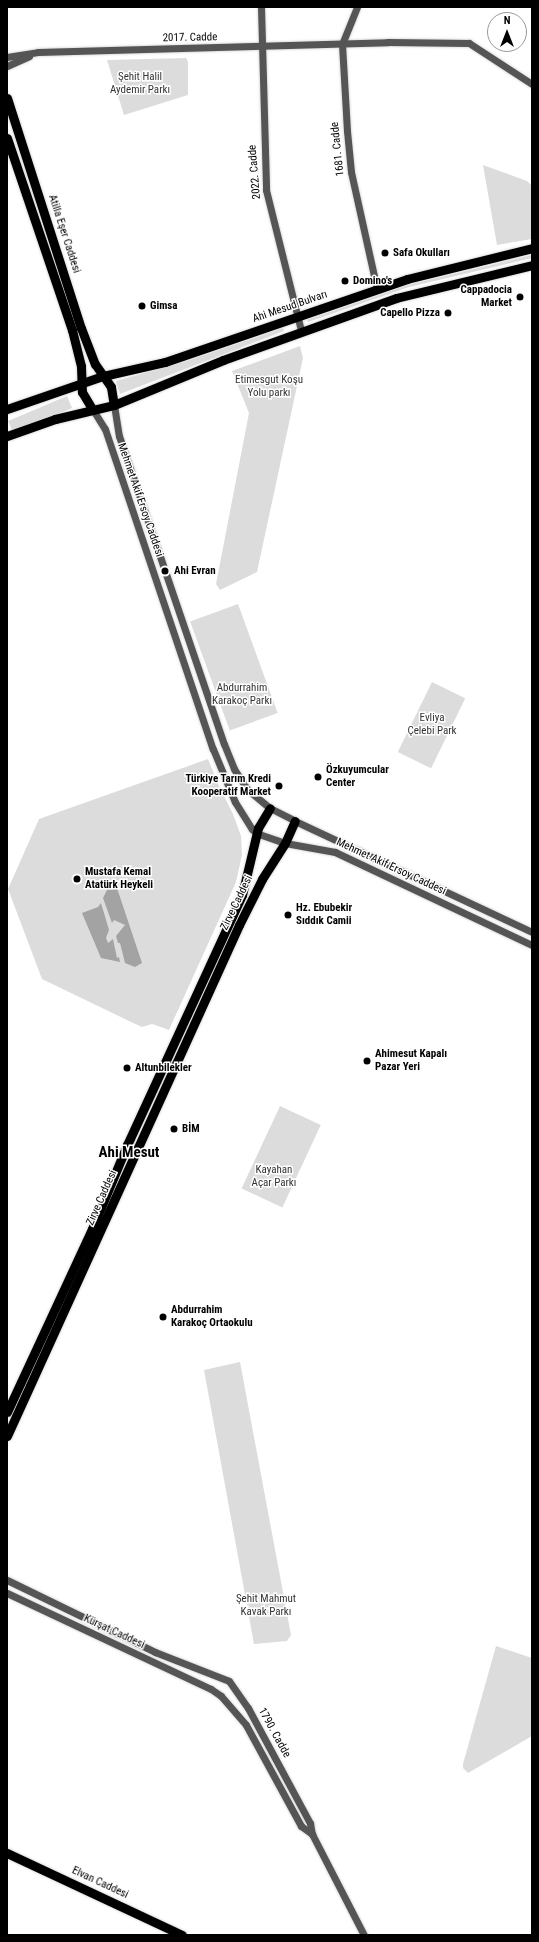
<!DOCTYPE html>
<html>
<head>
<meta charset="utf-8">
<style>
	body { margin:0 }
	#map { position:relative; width:539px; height:1942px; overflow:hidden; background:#fff; font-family:"Roboto Condensed",sans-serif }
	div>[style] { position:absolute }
	.green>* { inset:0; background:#dcdcdc; transform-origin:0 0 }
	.water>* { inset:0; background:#a3a3a3 }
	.roads { filter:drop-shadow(0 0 1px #dbdbdb) drop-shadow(0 0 1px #dbdbdb) }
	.minor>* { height:7px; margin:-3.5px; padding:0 3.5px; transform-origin:3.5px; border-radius:3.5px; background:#555 }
	.major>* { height:9px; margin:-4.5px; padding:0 4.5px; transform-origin:4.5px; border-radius:4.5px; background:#000 }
	.dots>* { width:11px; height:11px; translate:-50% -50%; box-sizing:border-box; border:2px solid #fff; border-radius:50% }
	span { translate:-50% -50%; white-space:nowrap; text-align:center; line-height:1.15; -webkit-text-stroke:3px #fff; paint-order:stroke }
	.street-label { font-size:11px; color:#000 }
	.park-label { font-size:11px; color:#333 }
	.poi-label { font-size:11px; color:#000; font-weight:700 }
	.left { translate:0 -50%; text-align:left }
	.right { translate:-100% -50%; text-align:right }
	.district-label { font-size:15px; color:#000; font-weight:700 }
	.frame { position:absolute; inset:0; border:8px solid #000; pointer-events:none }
	.north { position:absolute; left:487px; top:12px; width:40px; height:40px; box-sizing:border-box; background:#fff; border:1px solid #999; border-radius:50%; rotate:0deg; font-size:11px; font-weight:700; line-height:16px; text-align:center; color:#000 }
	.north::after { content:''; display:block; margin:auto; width:14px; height:18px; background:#000; clip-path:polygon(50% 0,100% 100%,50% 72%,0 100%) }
</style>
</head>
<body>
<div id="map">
	<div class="green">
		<i style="clip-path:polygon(186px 58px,188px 62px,188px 95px,124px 115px,107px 60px)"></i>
		<i style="clip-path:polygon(483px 165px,527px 181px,532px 186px,532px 239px,497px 245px)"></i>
		<i style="clip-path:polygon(532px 255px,532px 258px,409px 287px,308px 322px,307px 320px,408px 285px)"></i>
		<i style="clip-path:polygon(283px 328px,284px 331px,120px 394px,116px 381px,181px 363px)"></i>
		<i style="clip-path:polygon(300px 346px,303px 358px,257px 572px,220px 590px,216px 584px,249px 413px,232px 371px)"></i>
		<i style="left:67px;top:396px;width:13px;height:64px;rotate:67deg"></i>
		<i style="left:238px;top:604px;width:116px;height:51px;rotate:70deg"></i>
		<i style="left:432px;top:682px;width:37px;height:78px;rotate:26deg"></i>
		<i style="clip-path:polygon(208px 759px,219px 786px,233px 814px,241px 836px,242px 855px,236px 882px,169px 1030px,152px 1024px,142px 1027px,129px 1021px,42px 979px,8px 889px,39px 819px)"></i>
		<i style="left:280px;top:1106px;width:45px;height:91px;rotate:25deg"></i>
		<i style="clip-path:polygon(240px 1362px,291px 1635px,287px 1641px,254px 1644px,204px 1370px)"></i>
		<i style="clip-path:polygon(496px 1646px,532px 1658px,532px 1736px,468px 1773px,463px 1768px,463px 1764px)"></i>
	</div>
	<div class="water">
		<i style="clip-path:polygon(115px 882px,142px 963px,135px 967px,125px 963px,120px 943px,118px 943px,116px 936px,125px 925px,114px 920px,112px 923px,103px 898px,110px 884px)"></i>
		<i style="clip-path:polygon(101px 903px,109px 930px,106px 938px,108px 943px,113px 939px,117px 958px,119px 957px,120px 962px,101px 958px,82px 913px,98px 907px)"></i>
	</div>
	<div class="roads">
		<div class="minor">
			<i style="left:261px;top:7px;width:183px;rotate:88.4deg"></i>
			<i style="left:266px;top:190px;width:144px;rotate:76deg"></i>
			<i style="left:357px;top:7px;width:40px;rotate:112deg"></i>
			<i style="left:342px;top:44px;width:87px;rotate:86.7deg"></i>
			<i style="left:347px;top:131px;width:41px;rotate:84.4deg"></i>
			<i style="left:351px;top:172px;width:120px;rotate:77.5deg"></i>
			<i style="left:7px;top:57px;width:31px;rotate:-9deg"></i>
			<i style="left:38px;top:52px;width:350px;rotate:-1.6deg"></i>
			<i style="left:388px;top:42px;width:81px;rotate:0.7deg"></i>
			<i style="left:469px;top:43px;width:75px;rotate:33.1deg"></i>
			<i style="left:7px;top:66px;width:24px;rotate:-24deg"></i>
			<i style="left:114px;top:405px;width:31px;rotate:81deg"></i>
			<i style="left:119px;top:436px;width:325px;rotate:71.2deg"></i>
			<i style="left:224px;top:744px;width:27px;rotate:68deg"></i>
			<i style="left:234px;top:769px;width:24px;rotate:57deg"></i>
			<i style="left:247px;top:789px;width:30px;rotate:40deg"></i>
			<i style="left:270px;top:808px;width:28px;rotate:27deg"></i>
			<i style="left:295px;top:821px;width:262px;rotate:25.1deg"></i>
			<i style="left:93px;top:410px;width:22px;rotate:58deg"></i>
			<i style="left:105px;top:429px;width:338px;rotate:71.4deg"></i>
			<i style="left:213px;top:749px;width:57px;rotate:67.5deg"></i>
			<i style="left:235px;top:802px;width:32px;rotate:58deg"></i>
			<i style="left:252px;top:829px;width:6px;rotate:45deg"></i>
			<i style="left:256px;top:833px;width:31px;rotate:19deg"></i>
			<i style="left:285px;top:843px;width:51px;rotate:10.2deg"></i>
			<i style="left:335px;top:852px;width:218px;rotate:25.3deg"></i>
			<i style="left:7px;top:1580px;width:165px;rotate:25.9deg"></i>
			<i style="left:155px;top:1652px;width:79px;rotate:21.4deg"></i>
			<i style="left:229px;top:1681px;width:33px;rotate:55deg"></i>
			<i style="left:248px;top:1708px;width:131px;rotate:61.7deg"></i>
			<i style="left:310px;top:1823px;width:11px;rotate:80deg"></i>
			<i style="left:312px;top:1834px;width:114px;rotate:62.8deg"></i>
			<i style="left:7px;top:1593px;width:225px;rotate:25.2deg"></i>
			<i style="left:211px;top:1689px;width:12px;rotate:35deg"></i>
			<i style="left:221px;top:1696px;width:38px;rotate:49deg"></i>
			<i style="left:246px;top:1725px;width:115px;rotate:61.4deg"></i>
			<i style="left:301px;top:1826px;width:14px;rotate:36deg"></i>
		</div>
		<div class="major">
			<i style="left:7px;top:98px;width:242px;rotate:72.2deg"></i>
			<i style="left:81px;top:328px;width:39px;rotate:69deg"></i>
			<i style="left:95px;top:364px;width:28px;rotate:55deg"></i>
			<i style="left:111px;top:387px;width:18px;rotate:81deg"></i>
			<i style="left:7px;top:138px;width:203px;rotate:71.3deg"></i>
			<i style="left:72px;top:330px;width:37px;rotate:76deg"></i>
			<i style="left:81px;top:366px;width:26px;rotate:88deg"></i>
			<i style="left:82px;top:392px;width:21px;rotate:59deg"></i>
			<i style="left:7px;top:409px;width:102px;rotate:-19deg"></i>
			<i style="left:103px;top:376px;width:64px;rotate:-12.7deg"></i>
			<i style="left:165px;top:362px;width:256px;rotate:-18.9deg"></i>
			<i style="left:407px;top:279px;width:129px;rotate:-13.9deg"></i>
			<i style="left:7px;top:436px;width:51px;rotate:-19.5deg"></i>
			<i style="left:55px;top:419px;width:61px;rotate:-13.3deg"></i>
			<i style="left:114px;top:405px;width:118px;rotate:-22.4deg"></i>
			<i style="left:223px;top:360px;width:184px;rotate:-19.7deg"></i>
			<i style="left:396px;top:298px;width:140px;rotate:-13.6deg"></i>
			<i style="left:7px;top:1412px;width:202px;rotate:-65.1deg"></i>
			<i style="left:92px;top:1229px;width:91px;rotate:-67.4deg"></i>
			<i style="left:127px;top:1145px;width:275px;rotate:-65.3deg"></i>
			<i style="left:242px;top:895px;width:69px;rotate:-76.6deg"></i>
			<i style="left:258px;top:828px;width:23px;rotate:-59deg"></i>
			<i style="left:7px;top:1436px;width:561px;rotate:-65.58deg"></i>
			<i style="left:239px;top:925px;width:51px;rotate:-63.4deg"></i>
			<i style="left:262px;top:879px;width:43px;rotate:-57.4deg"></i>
			<i style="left:285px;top:843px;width:24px;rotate:-66deg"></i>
			<i style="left:7px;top:1853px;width:193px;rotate:25.1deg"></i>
		</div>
	</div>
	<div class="dots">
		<i style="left:385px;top:253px;background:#000"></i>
		<i style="left:345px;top:281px;background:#000"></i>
		<i style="left:520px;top:297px;background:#000"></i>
		<i style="left:142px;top:306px;background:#000"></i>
		<i style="left:448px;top:313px;background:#000"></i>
		<i style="left:165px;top:571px;background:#000"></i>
		<i style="left:318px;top:777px;background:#000"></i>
		<i style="left:279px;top:786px;background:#000"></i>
		<i style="left:77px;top:879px;background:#000"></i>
		<i style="left:288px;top:915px;background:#000"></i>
		<i style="left:367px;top:1061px;background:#000"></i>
		<i style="left:127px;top:1068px;background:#000"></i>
		<i style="left:174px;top:1129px;background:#000"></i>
		<i style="left:163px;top:1317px;background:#000"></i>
	</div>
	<div class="street-label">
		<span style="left:190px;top:38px;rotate:-1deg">2017. Cadde</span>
		<span style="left:338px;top:149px;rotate:-96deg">1681. Cadde</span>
		<span style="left:255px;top:172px;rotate:-95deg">2022. Cadde</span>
		<span style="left:64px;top:234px;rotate:72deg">Atilla Eşer Caddesi</span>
		<span style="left:290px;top:307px;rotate:-19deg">Ahi Mesud Bulvarı</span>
		<span style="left:140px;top:500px;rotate:71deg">Mehmet Akif Ersoy Caddesi</span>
		<span style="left:391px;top:867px;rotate:25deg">Mehmet Akif Ersoy Caddesi</span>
		<span style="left:237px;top:903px;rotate:-64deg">Zirve Caddesi</span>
		<span style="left:102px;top:1198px;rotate:-66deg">Zirve Caddesi</span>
		<span style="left:114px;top:1632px;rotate:25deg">Kürşat Caddesi</span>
		<span style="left:274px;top:1733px;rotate:61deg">1790. Cadde</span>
		<span style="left:100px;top:1883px;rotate:25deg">Elvan Caddesi</span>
	</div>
	<div class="park-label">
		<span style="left:140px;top:84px">Şehit Halil<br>Aydemir Parkı</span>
		<span style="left:269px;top:387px">Etimesgut Koşu<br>Yolu parkı</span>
		<span style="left:242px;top:695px">Abdurrahim<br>Karakoç Parkı</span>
		<span style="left:432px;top:725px">Evliya<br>Çelebi Park</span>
		<span style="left:274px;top:1177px">Kayahan<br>Açar Parkı</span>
		<span style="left:266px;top:1606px">Şehit Mahmut<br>Kavak Parkı</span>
	</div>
	<div class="poi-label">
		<span class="left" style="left:393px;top:253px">Safa Okulları</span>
		<span class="left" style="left:353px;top:281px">Domino's</span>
		<span class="right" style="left:512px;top:297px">Cappadocia<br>Market</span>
		<span class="left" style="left:150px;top:306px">Gimsa</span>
		<span class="right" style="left:440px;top:313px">Capello Pizza</span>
		<span class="left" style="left:174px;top:571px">Ahi Evran</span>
		<span class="left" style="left:326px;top:777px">Özkuyumcular<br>Center</span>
		<span class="right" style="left:271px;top:786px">Türkiye Tarım Kredi<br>Kooperatif Market</span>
		<span class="left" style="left:85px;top:879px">Mustafa Kemal<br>Atatürk Heykeli</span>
		<span class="left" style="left:296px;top:915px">Hz. Ebubekir<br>Sıddık Camii</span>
		<span class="left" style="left:375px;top:1061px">Ahimesut Kapalı<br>Pazar Yeri</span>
		<span class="left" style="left:135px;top:1068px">Altunbilekler</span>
		<span class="left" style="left:182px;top:1129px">BİM</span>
		<span class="left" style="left:171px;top:1317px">Abdurrahim<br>Karakoç Ortaokulu</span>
	</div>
	<div class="district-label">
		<span style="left:129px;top:1153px">Ahi Mesut</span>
	</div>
	<div class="frame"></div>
	<div class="north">N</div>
</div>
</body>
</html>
